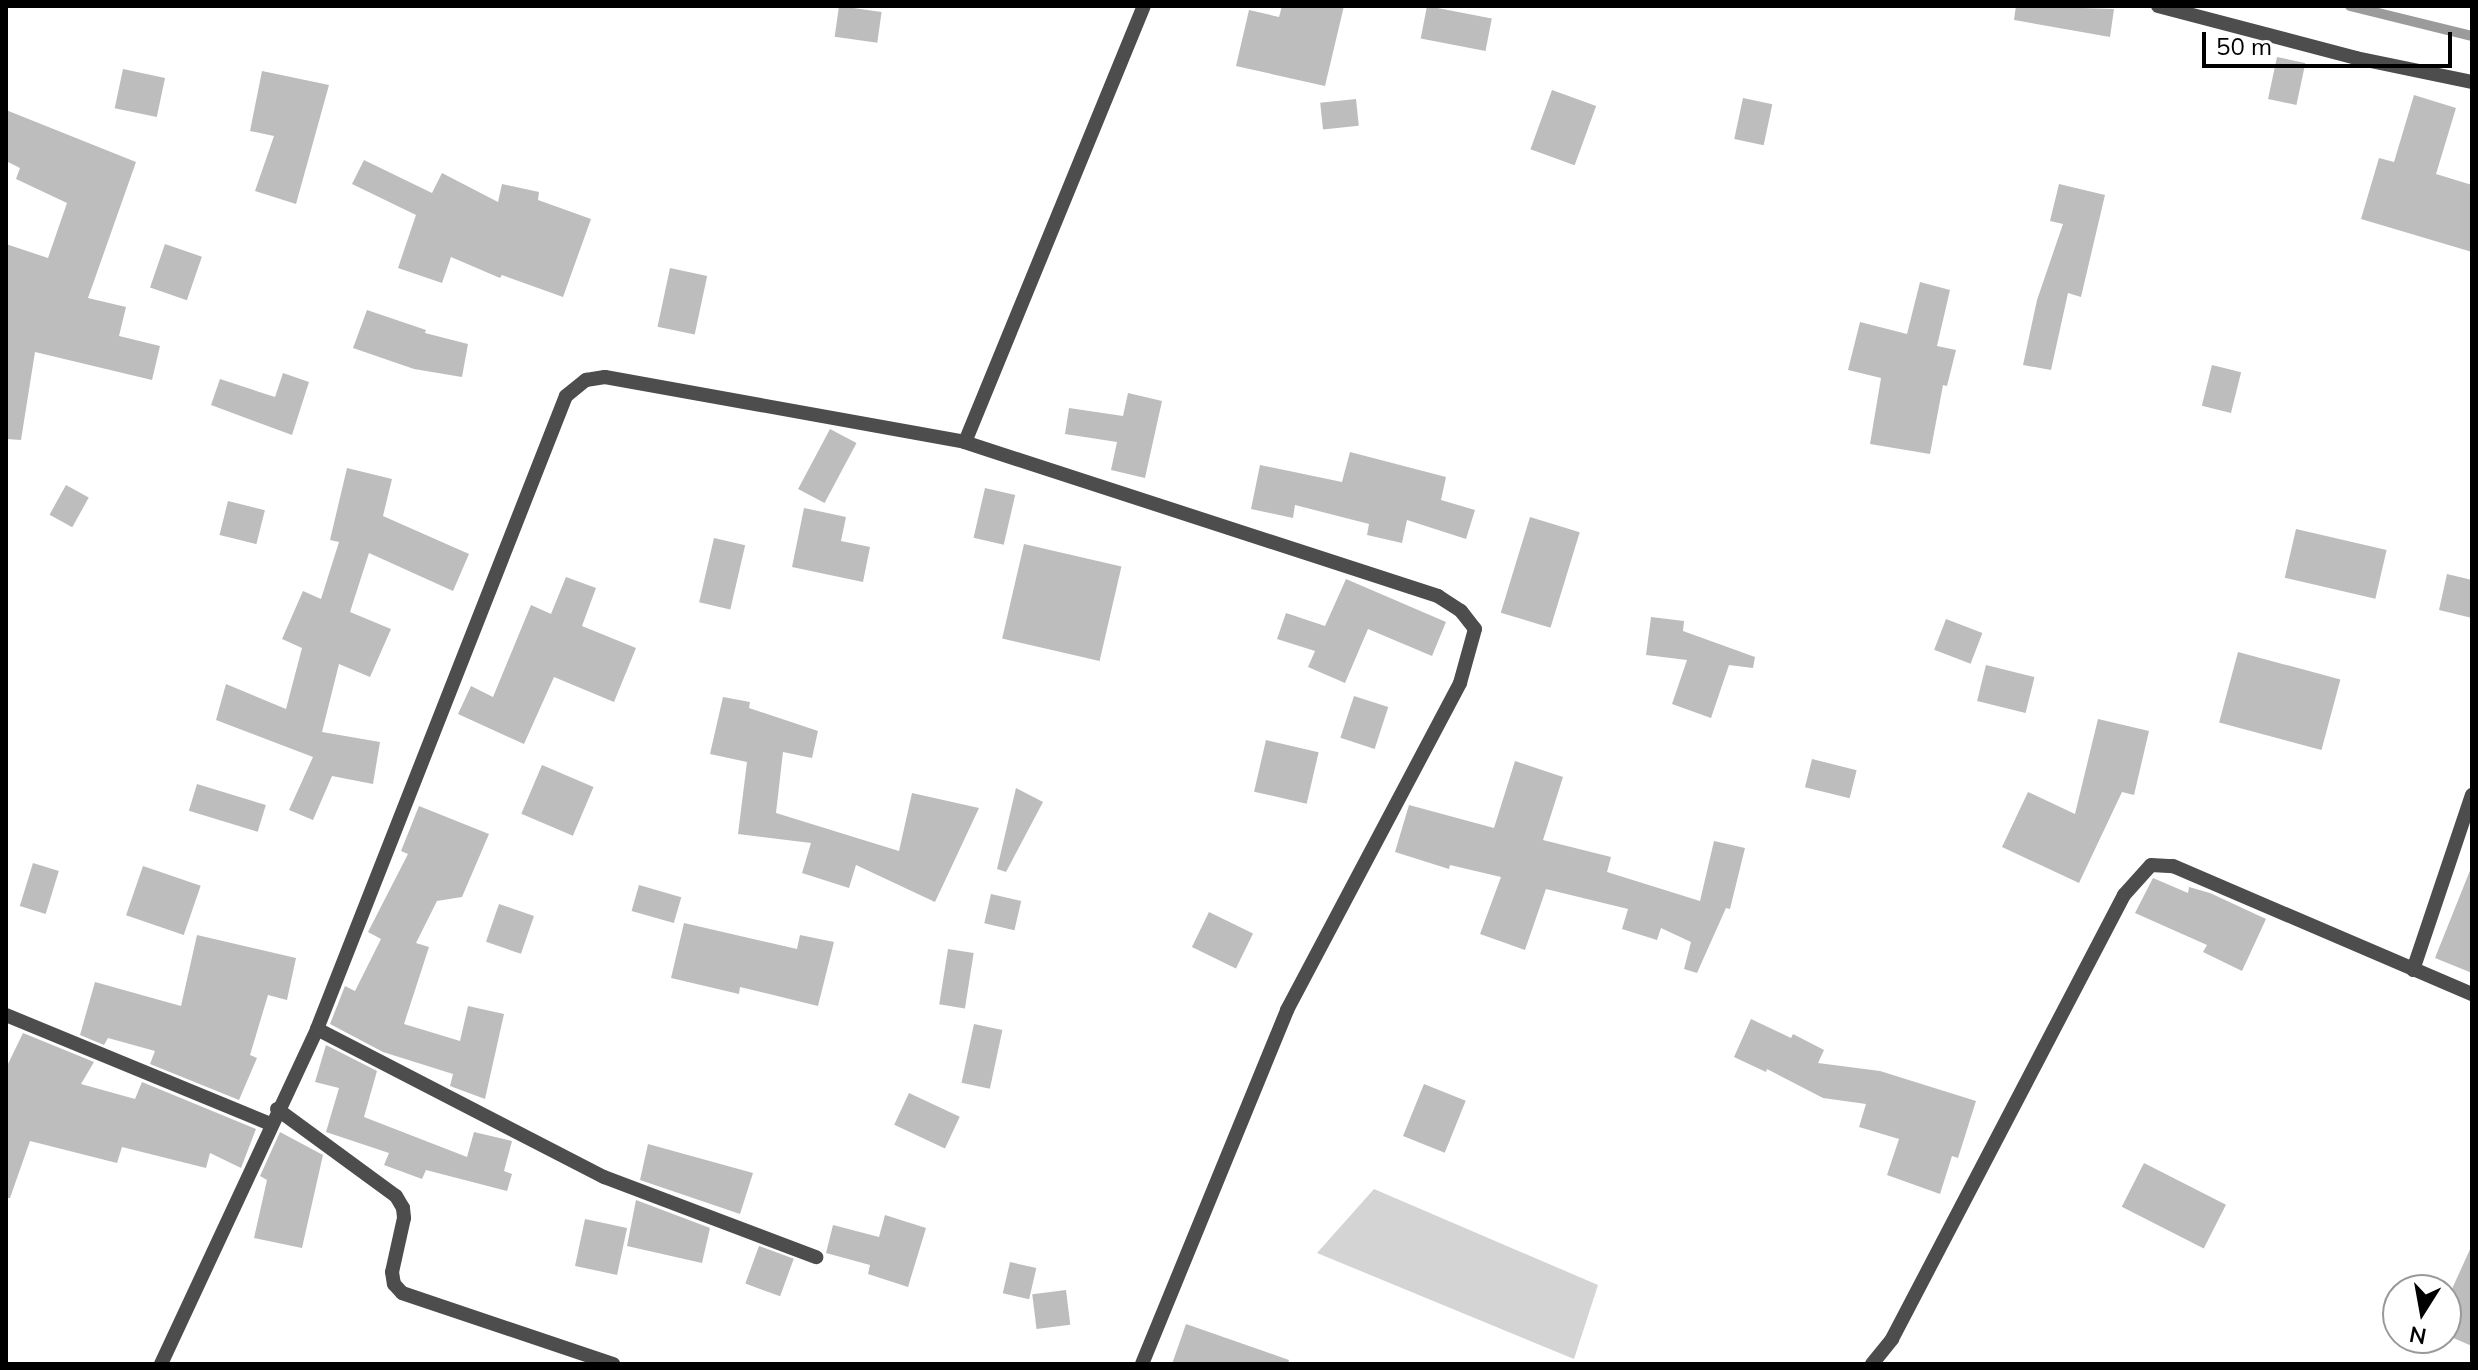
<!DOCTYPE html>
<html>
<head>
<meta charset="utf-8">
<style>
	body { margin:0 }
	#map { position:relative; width:2478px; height:1370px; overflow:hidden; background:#fff; font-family:Mulish,sans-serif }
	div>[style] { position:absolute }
	.green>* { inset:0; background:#d4d4d4 }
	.stream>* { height:10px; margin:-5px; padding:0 5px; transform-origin:5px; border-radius:5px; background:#9b9b9b }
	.building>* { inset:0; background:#bdbdbd; transform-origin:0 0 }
	.minor>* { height:14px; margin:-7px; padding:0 7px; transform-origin:7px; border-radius:7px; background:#4d4d4d }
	span { translate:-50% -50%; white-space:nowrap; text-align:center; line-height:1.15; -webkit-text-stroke:6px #fff; paint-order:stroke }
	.frame { position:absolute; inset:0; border:8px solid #000; pointer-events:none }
	.north { position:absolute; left:2382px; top:1274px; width:80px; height:80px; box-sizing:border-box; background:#fff; border:2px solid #999; border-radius:50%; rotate:191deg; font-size:22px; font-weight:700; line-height:32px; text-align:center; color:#000 }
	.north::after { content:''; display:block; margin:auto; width:28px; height:36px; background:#000; clip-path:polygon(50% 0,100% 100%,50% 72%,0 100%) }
	.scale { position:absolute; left:2202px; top:32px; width:250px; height:36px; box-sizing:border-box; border:4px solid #000; border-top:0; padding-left:10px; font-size:24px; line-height:28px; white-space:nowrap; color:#000; -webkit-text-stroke:6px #fff; paint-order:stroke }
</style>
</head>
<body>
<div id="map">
	<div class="green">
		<i style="clip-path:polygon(1374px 1189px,1598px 1285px,1574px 1359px,1317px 1253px)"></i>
	</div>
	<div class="stream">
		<i style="left:2350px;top:6px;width:126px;rotate:13.8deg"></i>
	</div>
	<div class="building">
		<i style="left:839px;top:6px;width:43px;height:31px;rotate:8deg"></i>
		<i style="clip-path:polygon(1282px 6px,1344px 6px,1325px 86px,1236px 66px,1249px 10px,1279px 17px)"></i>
		<i style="left:1427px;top:6px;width:66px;height:33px;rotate:11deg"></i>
		<i style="clip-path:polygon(2016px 6px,2114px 9px,2110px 37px,2014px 20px)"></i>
		<i style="left:2277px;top:57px;width:29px;height:43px;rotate:12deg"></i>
		<i style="left:123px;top:69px;width:43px;height:40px;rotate:12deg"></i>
		<i style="clip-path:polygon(262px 71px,329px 85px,296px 204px,255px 191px,274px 136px,250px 131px)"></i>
		<i style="left:1552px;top:90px;width:47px;height:63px;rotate:20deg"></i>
		<i style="clip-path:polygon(2414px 95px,2456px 108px,2436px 174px,2472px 185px,2472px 252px,2361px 219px,2379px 158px,2394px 162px)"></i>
		<i style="left:1743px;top:98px;width:30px;height:42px;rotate:12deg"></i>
		<i style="left:1356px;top:99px;width:27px;height:36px;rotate:84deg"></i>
		<i style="clip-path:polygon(6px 110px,136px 162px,88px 298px,126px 307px,119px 336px,160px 346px,152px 380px,35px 352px,21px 440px,6px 439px,6px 244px,48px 258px,67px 203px,16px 179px,20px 168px,6px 161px)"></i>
		<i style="clip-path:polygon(364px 160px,432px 193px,442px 173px,498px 202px,502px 184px,539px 192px,538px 200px,591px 219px,563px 297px,502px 275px,500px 278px,451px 257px,442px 283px,398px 268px,416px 215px,352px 184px)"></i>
		<i style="clip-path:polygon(2059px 184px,2105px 195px,2081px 297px,2068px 293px,2051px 370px,2023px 365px,2037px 300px,2063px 224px,2050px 221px)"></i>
		<i style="left:165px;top:244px;width:39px;height:46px;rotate:19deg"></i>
		<i style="left:670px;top:268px;width:38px;height:60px;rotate:12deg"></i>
		<i style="clip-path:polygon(1920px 282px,1950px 290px,1937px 346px,1956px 350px,1947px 386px,1943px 385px,1930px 454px,1870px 444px,1881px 378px,1848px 370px,1860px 322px,1907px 334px)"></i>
		<i style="clip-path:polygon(367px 310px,426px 330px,425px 333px,468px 344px,462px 377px,414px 369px,353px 348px)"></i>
		<i style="left:2212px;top:365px;width:30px;height:42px;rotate:14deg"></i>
		<i style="clip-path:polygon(283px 373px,309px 382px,292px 435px,211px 405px,220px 379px,275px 397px)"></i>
		<i style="clip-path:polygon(1128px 393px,1162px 401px,1145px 478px,1111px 470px,1117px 442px,1065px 434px,1069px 408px,1123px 416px)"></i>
		<i style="left:830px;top:429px;width:30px;height:68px;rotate:28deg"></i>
		<i style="clip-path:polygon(1350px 452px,1446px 477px,1441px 500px,1475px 510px,1466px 539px,1407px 520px,1402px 543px,1367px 535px,1369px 524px,1295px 505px,1293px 518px,1251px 509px,1260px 465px,1342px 482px)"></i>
		<i style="clip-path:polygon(347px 468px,392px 479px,383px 516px,469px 554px,453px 591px,369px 553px,350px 612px,391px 629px,370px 677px,339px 664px,322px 732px,380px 742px,373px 784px,332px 776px,313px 820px,289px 810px,313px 757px,216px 720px,226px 684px,286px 709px,302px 648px,282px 639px,303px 591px,321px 599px,339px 542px,330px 540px)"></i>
		<i style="left:66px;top:485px;width:26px;height:34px;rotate:29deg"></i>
		<i style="left:985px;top:488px;width:31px;height:51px;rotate:13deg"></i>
		<i style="left:228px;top:501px;width:38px;height:35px;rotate:14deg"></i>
		<i style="clip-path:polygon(804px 508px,846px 517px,841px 541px,870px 547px,863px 582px,792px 567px)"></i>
		<i style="left:1530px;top:517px;width:52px;height:100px;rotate:17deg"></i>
		<i style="left:2296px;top:529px;width:93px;height:50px;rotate:13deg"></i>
		<i style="left:714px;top:538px;width:32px;height:66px;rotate:13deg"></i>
		<i style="left:1024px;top:544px;width:100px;height:97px;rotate:13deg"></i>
		<i style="clip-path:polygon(2447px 574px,2472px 580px,2472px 618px,2439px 610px)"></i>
		<i style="clip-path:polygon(566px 577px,596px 588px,582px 626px,636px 648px,614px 702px,554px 677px,524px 744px,458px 714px,471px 686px,493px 697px,531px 605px,551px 614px)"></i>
		<i style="clip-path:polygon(1346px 579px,1446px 622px,1432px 656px,1368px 629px,1345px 683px,1308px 667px,1315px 651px,1277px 639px,1286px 613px,1325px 626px)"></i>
		<i style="clip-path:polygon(1651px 617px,1684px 621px,1683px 631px,1755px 657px,1753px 668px,1729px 665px,1711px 718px,1672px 704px,1687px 660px,1646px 655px)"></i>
		<i style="left:1946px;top:619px;width:39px;height:33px;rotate:21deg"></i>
		<i style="left:2238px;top:652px;width:106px;height:73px;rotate:15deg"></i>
		<i style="left:1986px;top:665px;width:50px;height:37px;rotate:14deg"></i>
		<i style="left:1354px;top:696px;width:36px;height:44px;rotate:18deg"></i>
		<i style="clip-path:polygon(723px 697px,750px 702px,749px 708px,818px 731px,812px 758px,783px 752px,776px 813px,899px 851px,912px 793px,979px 808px,935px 902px,856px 865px,849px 888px,802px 873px,811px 843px,738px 834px,747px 762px,710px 754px)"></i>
		<i style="clip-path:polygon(2098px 719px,2149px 731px,2134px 795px,2122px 792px,2079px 883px,2002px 847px,2028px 792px,2075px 814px)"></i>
		<i style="left:1266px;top:740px;width:54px;height:53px;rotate:13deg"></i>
		<i style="left:1812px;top:759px;width:46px;height:29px;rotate:14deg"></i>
		<i style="clip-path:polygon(1515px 761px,1563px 777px,1543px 840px,1611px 857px,1607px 872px,1700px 901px,1714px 841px,1745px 848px,1730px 909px,1726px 908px,1697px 973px,1684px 969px,1691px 942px,1661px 928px,1657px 940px,1622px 929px,1628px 909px,1546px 889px,1525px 950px,1480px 934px,1501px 877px,1450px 865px,1449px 869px,1395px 852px,1409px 805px,1494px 828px)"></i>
		<i style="left:542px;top:765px;width:56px;height:53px;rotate:23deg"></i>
		<i style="left:197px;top:784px;width:72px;height:28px;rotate:17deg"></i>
		<i style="clip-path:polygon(1016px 788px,1043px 802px,1006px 872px,997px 869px)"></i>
		<i style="clip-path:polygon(419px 806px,489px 834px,462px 897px,437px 901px,416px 943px,429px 947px,404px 1024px,460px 1041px,468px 1006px,504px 1014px,485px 1099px,450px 1086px,453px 1074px,383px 1052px,330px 1024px,345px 986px,355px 991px,381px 939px,368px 932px,408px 854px,401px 851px)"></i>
		<i style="left:33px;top:863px;width:27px;height:45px;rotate:17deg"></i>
		<i style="left:143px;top:866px;width:61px;height:52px;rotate:19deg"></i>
		<i style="clip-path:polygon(2471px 868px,2472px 868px,2472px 973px,2435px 958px)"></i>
		<i style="clip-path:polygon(2153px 878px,2188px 893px,2189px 887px,2210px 893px,2266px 919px,2242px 971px,2203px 952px,2207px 945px,2135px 913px)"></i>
		<i style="left:639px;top:885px;width:44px;height:27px;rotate:16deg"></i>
		<i style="left:991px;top:894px;width:31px;height:30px;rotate:13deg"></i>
		<i style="left:499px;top:904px;width:37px;height:40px;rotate:19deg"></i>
		<i style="left:1209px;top:912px;width:49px;height:39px;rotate:26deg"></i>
		<i style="clip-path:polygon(684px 923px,797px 949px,800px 935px,834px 942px,818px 1006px,740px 987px,739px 994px,671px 978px)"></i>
		<i style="clip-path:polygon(197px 935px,296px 958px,287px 1000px,268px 995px,250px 1055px,257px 1058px,239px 1100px,150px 1064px,155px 1051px,108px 1038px,104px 1045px,80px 1035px,95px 982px,181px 1006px)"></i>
		<i style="left:948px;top:949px;width:26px;height:56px;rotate:9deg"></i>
		<i style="clip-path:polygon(1751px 1019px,1791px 1038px,1793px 1034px,1824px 1050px,1818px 1063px,1880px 1071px,1976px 1101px,1958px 1158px,1952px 1156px,1940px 1194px,1887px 1175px,1899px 1139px,1859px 1127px,1866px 1104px,1823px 1098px,1767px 1069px,1766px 1072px,1734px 1057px)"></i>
		<i style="left:974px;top:1024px;width:29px;height:60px;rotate:12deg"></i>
		<i style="clip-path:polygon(23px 1033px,94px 1062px,81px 1084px,135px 1099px,142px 1082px,256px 1129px,241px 1168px,210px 1153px,206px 1168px,122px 1147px,117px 1163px,30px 1141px,10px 1198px,6px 1198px,6px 1068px)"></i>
		<i style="clip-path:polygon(326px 1045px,377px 1071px,364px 1117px,467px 1157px,474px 1132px,512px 1141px,504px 1171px,512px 1174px,507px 1191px,426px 1170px,422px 1179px,384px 1165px,389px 1153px,326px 1132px,339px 1088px,315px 1082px)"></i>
		<i style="left:1424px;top:1084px;width:45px;height:56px;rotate:22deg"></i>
		<i style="left:909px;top:1093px;width:56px;height:35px;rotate:25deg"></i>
		<i style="clip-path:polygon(280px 1132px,323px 1155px,302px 1248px,254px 1238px,267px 1180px,260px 1176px)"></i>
		<i style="clip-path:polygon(648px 1144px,753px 1173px,740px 1214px,640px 1180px)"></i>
		<i style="left:2144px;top:1163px;width:92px;height:49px;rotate:27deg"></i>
		<i style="clip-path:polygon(636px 1200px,710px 1228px,702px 1263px,627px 1246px)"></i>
		<i style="clip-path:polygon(885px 1215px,926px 1228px,908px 1287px,868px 1274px,870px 1265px,826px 1253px,833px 1225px,879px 1237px)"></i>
		<i style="left:585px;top:1219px;width:43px;height:48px;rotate:12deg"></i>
		<i style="clip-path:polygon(2472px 1245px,2472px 1346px,2446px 1335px,2446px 1302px)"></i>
		<i style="left:759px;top:1246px;width:37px;height:40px;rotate:20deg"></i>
		<i style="left:1010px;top:1262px;width:27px;height:32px;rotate:13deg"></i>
		<i style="left:1066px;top:1290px;width:35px;height:34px;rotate:83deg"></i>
		<i style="clip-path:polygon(1186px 1324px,1289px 1360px,1288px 1364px,1172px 1364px)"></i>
	</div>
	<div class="minor">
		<i style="left:2158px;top:6px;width:205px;rotate:14.7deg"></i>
		<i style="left:2356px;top:58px;width:118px;rotate:11.7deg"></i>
		<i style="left:2413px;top:970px;width:185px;rotate:-71.4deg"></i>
		<i style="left:6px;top:1015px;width:286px;rotate:22.4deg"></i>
		<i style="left:317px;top:1029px;width:323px;rotate:27.3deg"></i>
		<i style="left:604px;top:1177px;width:227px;rotate:20.7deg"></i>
		<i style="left:277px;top:1109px;width:147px;rotate:36.2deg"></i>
		<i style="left:396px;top:1196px;width:14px;rotate:60deg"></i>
		<i style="left:403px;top:1208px;width:10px;rotate:84deg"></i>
		<i style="left:404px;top:1218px;width:55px;rotate:102.5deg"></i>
		<i style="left:392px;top:1272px;width:12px;rotate:81deg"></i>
		<i style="left:394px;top:1284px;width:12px;rotate:48deg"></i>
		<i style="left:402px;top:1293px;width:223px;rotate:18.6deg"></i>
		<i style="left:161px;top:1364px;width:370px;rotate:-65deg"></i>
		<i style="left:317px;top:1029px;width:680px;rotate:-68.53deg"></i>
		<i style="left:566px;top:396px;width:26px;rotate:-39deg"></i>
		<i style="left:586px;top:380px;width:19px;rotate:-9deg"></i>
		<i style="left:605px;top:377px;width:366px;rotate:10.2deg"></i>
		<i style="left:1142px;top:1364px;width:383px;rotate:-67.7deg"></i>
		<i style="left:1287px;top:1010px;width:370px;rotate:-62.1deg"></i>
		<i style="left:1460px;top:683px;width:56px;rotate:-74.5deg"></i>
		<i style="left:1475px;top:629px;width:23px;rotate:-128deg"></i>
		<i style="left:1461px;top:611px;width:27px;rotate:-147deg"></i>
		<i style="left:1438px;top:596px;width:497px;rotate:-162deg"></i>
		<i style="left:965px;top:442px;width:471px;rotate:-67.7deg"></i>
		<i style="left:1872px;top:1364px;width:32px;rotate:-51deg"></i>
		<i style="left:1892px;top:1339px;width:501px;rotate:-62.41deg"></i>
		<i style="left:2124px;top:895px;width:40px;rotate:-48deg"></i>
		<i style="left:2151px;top:865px;width:22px;rotate:3deg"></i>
		<i style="left:2173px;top:866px;width:325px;rotate:23.2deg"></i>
	</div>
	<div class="frame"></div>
	<div class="north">N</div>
	<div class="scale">50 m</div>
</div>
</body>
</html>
